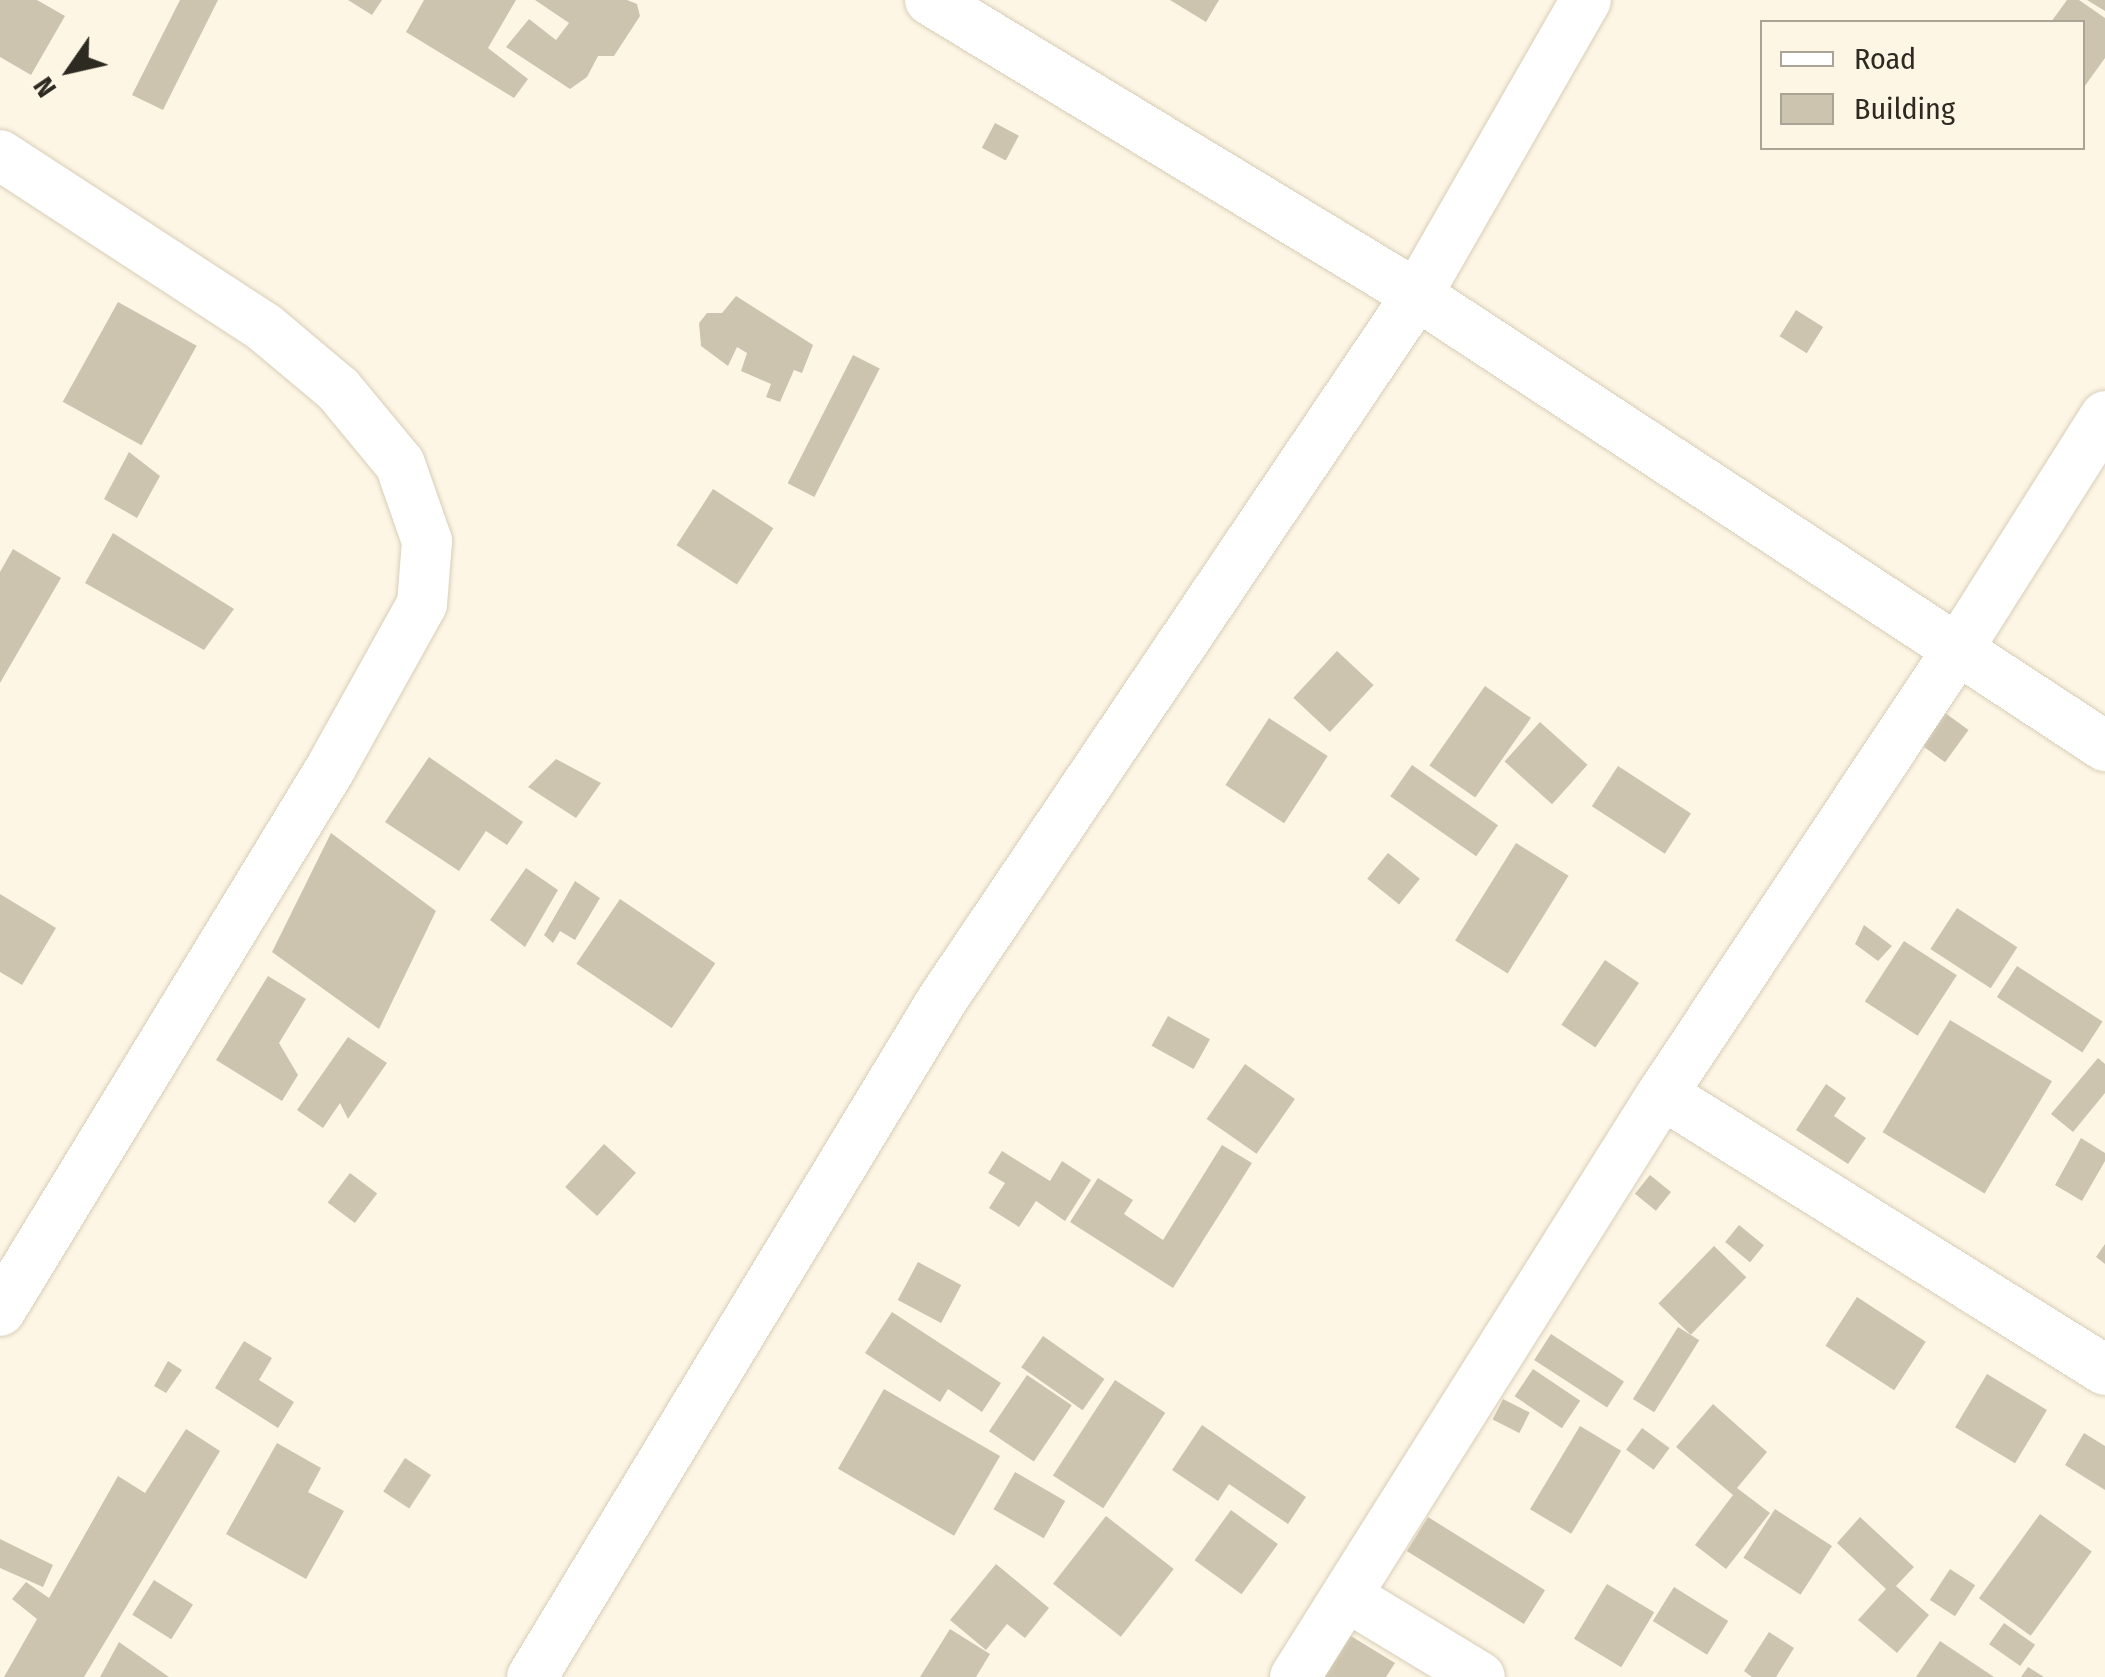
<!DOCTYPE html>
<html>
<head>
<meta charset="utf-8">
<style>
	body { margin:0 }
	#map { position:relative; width:2105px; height:1677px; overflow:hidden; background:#fef6e5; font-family:"Fira Sans Condensed",sans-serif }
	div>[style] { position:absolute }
	.building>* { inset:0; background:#cdc4af; transform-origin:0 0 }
	.roads { filter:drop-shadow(0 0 2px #d7ceb8) drop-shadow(0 0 2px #d7ceb8) }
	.minor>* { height:50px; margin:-25px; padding:0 25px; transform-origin:25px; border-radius:25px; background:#fff }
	span { translate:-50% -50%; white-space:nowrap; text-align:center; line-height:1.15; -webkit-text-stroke:10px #fef6e5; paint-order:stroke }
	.legend { position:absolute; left:1760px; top:20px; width:325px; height:130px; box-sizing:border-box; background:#fef6e5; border:2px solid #aaa497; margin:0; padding:12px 18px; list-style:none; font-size:30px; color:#2d2a21 }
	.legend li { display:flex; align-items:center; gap:20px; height:50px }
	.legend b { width:50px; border:2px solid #aaa497 }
	.north { position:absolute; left:20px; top:20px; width:100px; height:100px; -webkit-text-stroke:8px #fef6e5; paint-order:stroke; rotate:236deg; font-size:28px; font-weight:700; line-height:40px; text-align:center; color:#2d2a21 }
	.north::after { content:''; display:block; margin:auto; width:35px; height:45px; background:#2d2a21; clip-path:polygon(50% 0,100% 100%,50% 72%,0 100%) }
</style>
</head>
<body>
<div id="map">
	<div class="building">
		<i style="clip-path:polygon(0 0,37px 0,65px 16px,31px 75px,0 57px)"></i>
		<i style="clip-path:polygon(180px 0,218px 0,163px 110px,132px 95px)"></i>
		<i style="clip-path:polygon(348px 0,382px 0,372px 15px)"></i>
		<i style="clip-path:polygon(424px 0,516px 0,488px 48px,528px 79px,514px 98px,406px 32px)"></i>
		<i style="clip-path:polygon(535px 0,627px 0,637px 4px,640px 16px,614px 56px,598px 56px,587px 77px,570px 89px,506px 47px,529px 19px,556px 40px,569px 23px)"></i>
		<i style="clip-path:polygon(1170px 0,1219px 0,1206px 22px)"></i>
		<i style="clip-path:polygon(2067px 0,2079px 0,2105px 18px,2105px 58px,2082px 90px,2082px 22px,2051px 22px)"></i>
		<i style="clip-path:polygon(2087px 0,2105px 0,2105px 11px)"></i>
		<i style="left:995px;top:123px;width:27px;height:28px;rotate:28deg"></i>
		<i style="clip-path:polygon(736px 296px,813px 345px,802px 373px,794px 370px,780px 402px,766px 397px,771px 384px,741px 371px,747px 353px,737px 347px,728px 366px,701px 346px,699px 323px,707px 313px,722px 313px)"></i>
		<i style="left:118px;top:302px;width:90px;height:114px;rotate:29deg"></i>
		<i style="left:1796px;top:310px;width:32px;height:31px;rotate:32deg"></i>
		<i style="left:853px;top:355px;width:30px;height:144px;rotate:27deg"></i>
		<i style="clip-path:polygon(129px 452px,160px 476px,137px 518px,104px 499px)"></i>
		<i style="left:713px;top:489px;width:72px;height:67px;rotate:33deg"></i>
		<i style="clip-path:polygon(113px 533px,234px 609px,204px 650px,85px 583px)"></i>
		<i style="clip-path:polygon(13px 549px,61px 578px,0 683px,0 572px)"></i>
		<i style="left:1337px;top:651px;width:50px;height:64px;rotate:43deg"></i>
		<i style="left:1485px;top:686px;width:56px;height:97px;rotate:35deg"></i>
		<i style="left:1937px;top:707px;width:39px;height:40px;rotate:36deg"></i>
		<i style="left:1269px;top:718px;width:70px;height:80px;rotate:33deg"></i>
		<i style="left:1540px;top:722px;width:64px;height:53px;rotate:42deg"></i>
		<i style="clip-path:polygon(429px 757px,523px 822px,507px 845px,486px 831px,459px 871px,385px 822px)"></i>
		<i style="clip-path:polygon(556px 759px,601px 783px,576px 818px,528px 787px)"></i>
		<i style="left:1412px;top:765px;width:105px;height:38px;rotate:35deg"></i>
		<i style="left:1618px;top:766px;width:87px;height:48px;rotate:33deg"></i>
		<i style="clip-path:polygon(331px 833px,436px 911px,379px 1029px,272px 952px)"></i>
		<i style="left:1516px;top:843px;width:62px;height:115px;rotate:32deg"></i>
		<i style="left:1388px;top:853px;width:41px;height:33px;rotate:39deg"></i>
		<i style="clip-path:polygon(526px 868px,558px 890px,525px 947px,490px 920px)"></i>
		<i style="clip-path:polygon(575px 881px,600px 898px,575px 940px,560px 931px,553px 943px,544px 935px)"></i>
		<i style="clip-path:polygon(0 894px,56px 928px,22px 985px,0 972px)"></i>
		<i style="left:620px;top:899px;width:115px;height:78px;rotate:34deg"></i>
		<i style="left:1957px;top:908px;width:72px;height:49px;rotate:33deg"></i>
		<i style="clip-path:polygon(1864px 925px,1892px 946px,1878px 961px,1855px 944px)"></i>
		<i style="left:1904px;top:941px;width:63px;height:72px;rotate:33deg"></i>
		<i style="left:1605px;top:960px;width:41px;height:78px;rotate:34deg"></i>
		<i style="left:2017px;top:966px;width:102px;height:37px;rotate:33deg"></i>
		<i style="clip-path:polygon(268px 976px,306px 999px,279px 1043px,298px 1075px,282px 1101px,216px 1060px)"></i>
		<i style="left:1168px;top:1016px;width:48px;height:34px;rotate:29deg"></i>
		<i style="left:1950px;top:1020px;width:119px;height:131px;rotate:31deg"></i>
		<i style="clip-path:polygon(348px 1037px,387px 1063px,348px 1119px,340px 1103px,323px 1128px,297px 1110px)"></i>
		<i style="clip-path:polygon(2098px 1058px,2105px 1064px,2105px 1093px,2073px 1132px,2051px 1114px)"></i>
		<i style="left:1245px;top:1064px;width:61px;height:67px;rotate:35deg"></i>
		<i style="clip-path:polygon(1826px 1084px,1846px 1098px,1834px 1116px,1866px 1138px,1848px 1164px,1796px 1130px)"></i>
		<i style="clip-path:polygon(2081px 1138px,2105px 1153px,2105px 1161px,2082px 1201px,2055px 1185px)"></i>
		<i style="left:604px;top:1144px;width:43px;height:58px;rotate:42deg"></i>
		<i style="clip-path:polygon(1222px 1145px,1252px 1163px,1173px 1288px,1070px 1222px,1098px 1178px,1133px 1200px,1124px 1214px,1163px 1240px)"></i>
		<i style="clip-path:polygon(1002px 1151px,1050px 1181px,1062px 1161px,1091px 1180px,1065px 1221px,1036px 1201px,1019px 1227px,989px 1208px,1005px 1183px,988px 1173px)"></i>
		<i style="left:350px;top:1173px;width:34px;height:37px;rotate:37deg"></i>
		<i style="left:1650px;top:1175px;width:27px;height:24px;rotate:39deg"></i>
		<i style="left:1739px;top:1225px;width:32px;height:22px;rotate:39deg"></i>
		<i style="clip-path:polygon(2105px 1244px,2105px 1264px,2096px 1257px)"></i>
		<i style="left:1714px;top:1246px;width:45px;height:80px;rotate:44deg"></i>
		<i style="left:918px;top:1262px;width:49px;height:43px;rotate:28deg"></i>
		<i style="left:1857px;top:1297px;width:82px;height:58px;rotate:33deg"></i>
		<i style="clip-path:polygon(892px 1312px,1001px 1383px,982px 1412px,948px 1389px,940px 1402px,865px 1353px)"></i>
		<i style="left:1678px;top:1327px;width:25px;height:85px;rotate:32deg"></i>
		<i style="left:1551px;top:1334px;width:87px;height:31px;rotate:33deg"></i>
		<i style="left:1043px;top:1336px;width:75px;height:38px;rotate:35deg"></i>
		<i style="clip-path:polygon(244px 1341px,272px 1358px,259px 1380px,294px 1402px,278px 1428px,215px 1388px)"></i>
		<i style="clip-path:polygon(168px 1361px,182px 1370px,166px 1393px,154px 1386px)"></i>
		<i style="left:1533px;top:1369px;width:57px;height:33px;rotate:34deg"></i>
		<i style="left:1987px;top:1374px;width:70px;height:62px;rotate:31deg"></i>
		<i style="left:1027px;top:1375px;width:54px;height:68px;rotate:34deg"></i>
		<i style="left:1115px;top:1380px;width:60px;height:114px;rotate:33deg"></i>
		<i style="left:884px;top:1389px;width:134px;height:92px;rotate:30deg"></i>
		<i style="left:1503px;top:1399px;width:30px;height:23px;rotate:27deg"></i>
		<i style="clip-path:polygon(1713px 1404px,1767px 1452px,1737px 1488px,1770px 1513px,1726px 1569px,1695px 1545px,1733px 1495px,1676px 1447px)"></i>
		<i style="clip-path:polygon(1202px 1425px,1306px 1497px,1288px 1524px,1229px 1484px,1218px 1501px,1172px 1470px)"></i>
		<i style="left:1580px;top:1426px;width:48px;height:97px;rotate:31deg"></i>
		<i style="left:1642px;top:1428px;width:34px;height:27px;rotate:36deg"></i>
		<i style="clip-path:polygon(186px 1429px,220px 1451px,84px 1677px,4px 1677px,37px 1619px,12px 1599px,26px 1582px,49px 1598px,118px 1476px,145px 1493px)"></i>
		<i style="clip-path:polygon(2084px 1433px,2105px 1446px,2105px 1490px,2065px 1465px)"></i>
		<i style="clip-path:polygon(277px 1443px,321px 1468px,308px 1492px,344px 1511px,306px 1579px,226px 1534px)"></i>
		<i style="left:405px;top:1458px;width:31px;height:40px;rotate:33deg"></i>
		<i style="left:1015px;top:1472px;width:58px;height:43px;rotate:30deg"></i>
		<i style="left:1775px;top:1509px;width:68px;height:58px;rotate:33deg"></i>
		<i style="left:1231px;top:1510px;width:58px;height:62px;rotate:36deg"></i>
		<i style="left:2040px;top:1514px;width:64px;height:104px;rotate:36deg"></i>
		<i style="left:1106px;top:1516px;width:86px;height:86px;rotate:38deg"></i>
		<i style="left:1428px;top:1517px;width:138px;height:40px;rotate:32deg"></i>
		<i style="clip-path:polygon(1860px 1517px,1914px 1567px,1896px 1586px,1929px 1615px,1897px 1653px,1858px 1620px,1886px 1589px,1837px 1543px)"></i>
		<i style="clip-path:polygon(0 1539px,53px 1565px,43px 1587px,0 1568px)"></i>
		<i style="clip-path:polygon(996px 1564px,1049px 1608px,1025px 1638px,1007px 1624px,986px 1650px,950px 1620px)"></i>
		<i style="left:1950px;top:1569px;width:30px;height:37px;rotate:33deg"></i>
		<i style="left:154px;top:1580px;width:46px;height:41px;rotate:32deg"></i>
		<i style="left:1607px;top:1584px;width:55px;height:64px;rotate:31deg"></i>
		<i style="left:1674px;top:1587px;width:64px;height:40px;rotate:32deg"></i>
		<i style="left:2004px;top:1623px;width:38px;height:26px;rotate:35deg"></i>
		<i style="clip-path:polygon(950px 1629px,990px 1654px,976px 1677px,920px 1677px)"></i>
		<i style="clip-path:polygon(1769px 1632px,1794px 1648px,1776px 1677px,1752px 1677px,1744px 1671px)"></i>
		<i style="clip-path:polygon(1346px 1633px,1395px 1663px,1386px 1677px,1319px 1677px)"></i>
		<i style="clip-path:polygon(1940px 1641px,1994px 1677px,1916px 1677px)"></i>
		<i style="clip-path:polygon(119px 1642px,169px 1677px,100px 1677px)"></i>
		<i style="clip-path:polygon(2028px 1667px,2044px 1677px,2021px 1677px)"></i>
	</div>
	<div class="roads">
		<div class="minor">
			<i style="left:930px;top:0;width:569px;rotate:31.21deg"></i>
			<i style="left:1417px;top:295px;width:823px;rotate:33.25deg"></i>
			<i style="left:0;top:155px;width:315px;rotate:33.1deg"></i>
			<i style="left:264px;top:327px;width:97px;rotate:40deg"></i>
			<i style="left:338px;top:389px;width:97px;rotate:50.4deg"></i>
			<i style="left:400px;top:464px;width:82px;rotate:70.7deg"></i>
			<i style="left:427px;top:541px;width:63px;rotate:94.5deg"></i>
			<i style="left:422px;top:604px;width:185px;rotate:119.1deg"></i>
			<i style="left:332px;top:766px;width:638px;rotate:121.35deg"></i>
			<i style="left:1662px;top:1094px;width:522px;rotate:31.92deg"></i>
			<i style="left:1348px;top:1597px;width:154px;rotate:31.2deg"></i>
			<i style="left:532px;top:1677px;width:791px;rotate:-58.8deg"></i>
			<i style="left:942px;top:1000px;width:850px;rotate:-56.03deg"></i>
			<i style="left:1417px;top:295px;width:340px;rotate:-60.2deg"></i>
			<i style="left:1295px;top:1677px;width:689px;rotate:-57.81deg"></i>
			<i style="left:1662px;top:1094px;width:531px;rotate:-56.37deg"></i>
			<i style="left:1956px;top:652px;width:279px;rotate:-57.7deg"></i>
		</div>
	</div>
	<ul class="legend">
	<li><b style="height:12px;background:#fff"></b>Road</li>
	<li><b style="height:28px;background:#cdc4af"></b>Building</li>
	</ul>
	<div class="north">N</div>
</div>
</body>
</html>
